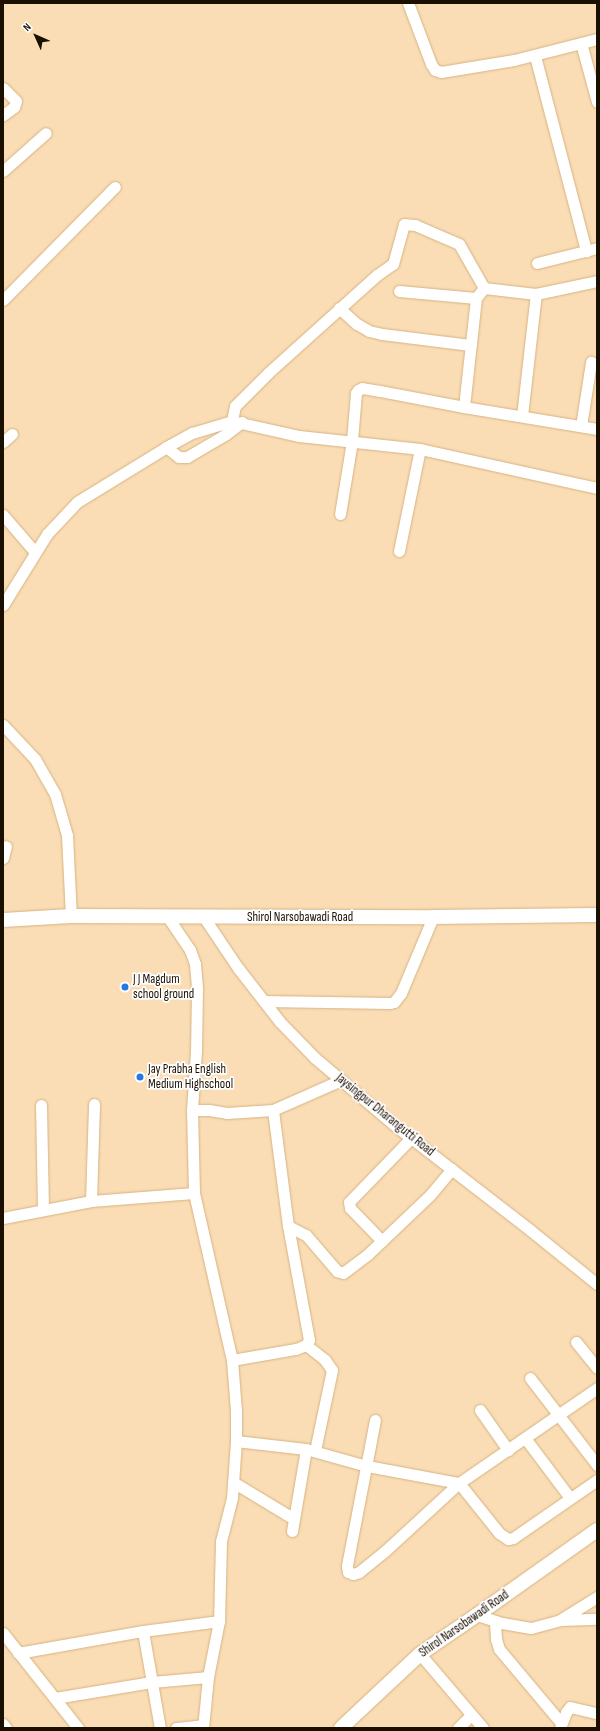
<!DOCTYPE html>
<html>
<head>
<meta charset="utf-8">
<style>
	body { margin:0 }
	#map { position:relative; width:600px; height:1731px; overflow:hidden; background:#faddb5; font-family:"Sofia Sans Condensed",sans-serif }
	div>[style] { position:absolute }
	.roads { filter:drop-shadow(0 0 1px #d6b381) drop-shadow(0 0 1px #d6b381) }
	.minor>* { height:11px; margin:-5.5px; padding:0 5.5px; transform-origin:5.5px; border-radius:5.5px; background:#fff }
	.major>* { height:14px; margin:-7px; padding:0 7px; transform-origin:7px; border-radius:7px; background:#fff }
	.dots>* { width:11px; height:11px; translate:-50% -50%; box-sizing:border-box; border:2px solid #fff; border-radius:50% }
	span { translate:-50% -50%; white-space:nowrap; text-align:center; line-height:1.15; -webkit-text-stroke:3.5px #fff; paint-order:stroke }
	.street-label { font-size:13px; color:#1b0f00 }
	.poi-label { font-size:13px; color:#1b0f00 }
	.left { translate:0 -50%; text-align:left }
	.frame { position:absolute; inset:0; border:4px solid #1b0f00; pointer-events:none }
	.north { position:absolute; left:16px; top:16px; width:40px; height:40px; -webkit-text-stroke:3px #fff; paint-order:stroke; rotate:315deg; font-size:11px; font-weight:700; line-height:16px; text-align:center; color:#1b0f00 }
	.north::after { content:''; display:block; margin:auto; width:14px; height:18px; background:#1b0f00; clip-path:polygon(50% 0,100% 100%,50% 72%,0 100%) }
</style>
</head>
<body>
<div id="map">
	<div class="roads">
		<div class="minor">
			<i style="left:408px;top:3px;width:65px;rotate:69.3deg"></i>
			<i style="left:431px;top:64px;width:7px;rotate:56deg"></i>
			<i style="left:435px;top:70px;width:6px;rotate:18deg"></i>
			<i style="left:441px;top:72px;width:74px;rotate:-9.3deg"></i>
			<i style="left:514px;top:60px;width:86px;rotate:-14.2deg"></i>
			<i style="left:581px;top:43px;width:61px;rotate:74.8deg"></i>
			<i style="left:535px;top:56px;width:202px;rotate:75.3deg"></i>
			<i style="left:3px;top:88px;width:18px;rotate:45deg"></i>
			<i style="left:16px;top:101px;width:6px;rotate:108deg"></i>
			<i style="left:14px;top:107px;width:14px;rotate:144deg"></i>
			<i style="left:3px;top:171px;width:57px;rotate:-41.5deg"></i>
			<i style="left:537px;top:263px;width:62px;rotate:-14deg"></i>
			<i style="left:484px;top:288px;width:52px;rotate:6.6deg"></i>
			<i style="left:536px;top:294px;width:62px;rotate:-12deg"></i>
			<i style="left:399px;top:291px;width:77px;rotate:5.2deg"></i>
			<i style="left:3px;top:300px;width:159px;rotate:-45.3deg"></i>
			<i style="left:339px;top:308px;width:24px;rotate:42deg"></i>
			<i style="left:357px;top:324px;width:14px;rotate:30deg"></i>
			<i style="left:369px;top:331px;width:13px;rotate:13deg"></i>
			<i style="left:382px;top:334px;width:89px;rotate:7.1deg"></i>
			<i style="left:464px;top:407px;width:135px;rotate:9.4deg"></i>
			<i style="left:522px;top:416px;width:123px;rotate:-83.5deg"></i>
			<i style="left:232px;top:421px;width:15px;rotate:-79deg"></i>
			<i style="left:235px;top:406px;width:47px;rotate:-45deg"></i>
			<i style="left:268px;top:373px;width:147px;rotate:-42deg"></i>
			<i style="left:377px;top:275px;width:19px;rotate:-35deg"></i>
			<i style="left:393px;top:264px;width:41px;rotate:-74.6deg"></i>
			<i style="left:404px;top:224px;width:11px;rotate:5deg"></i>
			<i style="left:415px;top:225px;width:48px;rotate:23.4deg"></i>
			<i style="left:459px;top:244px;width:51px;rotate:60.4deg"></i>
			<i style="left:484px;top:288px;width:13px;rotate:129deg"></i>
			<i style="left:476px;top:298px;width:110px;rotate:96.3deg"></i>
			<i style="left:464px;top:407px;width:86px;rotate:-169.2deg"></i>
			<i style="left:380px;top:391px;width:18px;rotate:-171deg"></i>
			<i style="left:362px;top:388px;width:4px;rotate:153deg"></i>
			<i style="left:358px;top:390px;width:4px;rotate:124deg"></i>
			<i style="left:356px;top:393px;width:48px;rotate:94.8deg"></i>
			<i style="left:352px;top:441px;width:74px;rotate:99.3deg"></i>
			<i style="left:581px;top:426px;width:65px;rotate:-81.1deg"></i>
			<i style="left:3px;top:442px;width:12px;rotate:-42deg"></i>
			<i style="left:166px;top:447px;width:16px;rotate:38deg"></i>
			<i style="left:179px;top:457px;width:8px"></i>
			<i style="left:187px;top:457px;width:45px;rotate:-30.5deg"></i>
			<i style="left:226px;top:434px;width:20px;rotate:-37deg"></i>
			<i style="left:3px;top:515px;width:49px;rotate:49.1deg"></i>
			<i style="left:399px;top:551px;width:104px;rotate:-78.4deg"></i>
			<i style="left:3px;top:605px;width:84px;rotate:-58.2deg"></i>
			<i style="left:47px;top:534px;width:44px;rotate:-46.8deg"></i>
			<i style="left:77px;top:502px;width:109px;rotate:-31.5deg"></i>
			<i style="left:170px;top:445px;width:25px;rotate:-29deg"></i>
			<i style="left:192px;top:433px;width:42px;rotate:-16.7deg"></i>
			<i style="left:232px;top:421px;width:69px;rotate:12.6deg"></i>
			<i style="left:299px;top:436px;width:122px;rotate:6.1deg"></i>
			<i style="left:420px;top:449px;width:181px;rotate:12.4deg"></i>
			<i style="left:3px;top:725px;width:47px;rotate:46.7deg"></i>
			<i style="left:35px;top:759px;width:40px;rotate:60.3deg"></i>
			<i style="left:55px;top:794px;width:43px;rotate:73.7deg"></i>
			<i style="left:67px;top:835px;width:81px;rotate:87.2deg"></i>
			<i style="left:3px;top:858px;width:12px;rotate:-76deg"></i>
			<i style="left:167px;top:916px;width:41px;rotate:55.9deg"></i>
			<i style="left:190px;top:950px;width:15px;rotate:70deg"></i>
			<i style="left:195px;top:964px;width:25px;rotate:85deg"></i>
			<i style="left:197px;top:989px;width:62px;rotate:90.9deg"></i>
			<i style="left:196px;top:1051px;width:59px;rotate:93.9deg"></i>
			<i style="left:192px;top:1110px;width:83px;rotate:88.6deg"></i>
			<i style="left:194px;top:1193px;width:171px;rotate:77.2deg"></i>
			<i style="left:232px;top:1360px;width:51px;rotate:85.5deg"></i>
			<i style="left:236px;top:1411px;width:30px;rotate:90deg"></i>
			<i style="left:236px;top:1441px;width:57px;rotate:94deg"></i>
			<i style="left:232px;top:1498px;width:44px;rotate:104.3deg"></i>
			<i style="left:221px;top:1541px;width:80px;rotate:91.4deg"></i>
			<i style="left:219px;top:1621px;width:57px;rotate:101.1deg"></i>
			<i style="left:208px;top:1677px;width:51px;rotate:95.6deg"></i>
			<i style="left:203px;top:916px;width:63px;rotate:56.1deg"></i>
			<i style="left:238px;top:968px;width:68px;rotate:52.1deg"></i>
			<i style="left:280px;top:1022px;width:50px;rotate:45.8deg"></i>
			<i style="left:315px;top:1058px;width:102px;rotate:40.2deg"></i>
			<i style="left:393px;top:1124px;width:173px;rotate:37.7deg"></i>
			<i style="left:530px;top:1230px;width:86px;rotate:38.9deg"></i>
			<i style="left:264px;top:1001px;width:126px;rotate:0.9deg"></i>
			<i style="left:390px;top:1003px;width:4px;rotate:-14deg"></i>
			<i style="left:394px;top:1002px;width:11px;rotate:-52deg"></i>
			<i style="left:401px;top:993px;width:82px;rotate:-67.2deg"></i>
			<i style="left:41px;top:1105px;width:105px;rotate:88.9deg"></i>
			<i style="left:192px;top:1110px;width:17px"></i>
			<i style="left:209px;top:1110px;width:18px;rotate:9deg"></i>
			<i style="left:227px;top:1113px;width:46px;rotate:-3.7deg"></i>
			<i style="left:273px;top:1110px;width:74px;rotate:-23.8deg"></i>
			<i style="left:91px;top:1201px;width:97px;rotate:-88.2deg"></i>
			<i style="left:3px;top:1218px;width:90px;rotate:-10.9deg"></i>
			<i style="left:91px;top:1201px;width:103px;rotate:-4.4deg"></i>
			<i style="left:288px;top:1226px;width:20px;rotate:27deg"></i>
			<i style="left:306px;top:1235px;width:48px;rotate:49.3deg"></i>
			<i style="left:337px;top:1271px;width:6px;rotate:18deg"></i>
			<i style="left:343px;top:1273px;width:31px;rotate:-37deg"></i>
			<i style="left:368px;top:1254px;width:86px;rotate:-43.6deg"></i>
			<i style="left:430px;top:1195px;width:34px;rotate:-50deg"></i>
			<i style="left:382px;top:1241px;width:46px;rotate:-134.1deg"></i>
			<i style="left:350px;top:1208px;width:6px;rotate:-99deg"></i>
			<i style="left:349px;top:1202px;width:89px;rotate:-45.9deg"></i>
			<i style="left:576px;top:1342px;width:33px;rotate:51deg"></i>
			<i style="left:306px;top:1345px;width:24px;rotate:38deg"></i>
			<i style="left:325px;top:1360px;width:12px;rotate:55deg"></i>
			<i style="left:332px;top:1370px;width:83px;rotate:101.9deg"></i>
			<i style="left:232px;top:1360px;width:65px;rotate:-9.8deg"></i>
			<i style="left:296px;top:1349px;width:11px;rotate:-22deg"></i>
			<i style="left:306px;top:1345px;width:6px;rotate:-59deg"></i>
			<i style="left:309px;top:1340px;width:116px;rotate:-100.4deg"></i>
			<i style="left:288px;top:1226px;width:117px;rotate:-97.4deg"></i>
			<i style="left:530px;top:1378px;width:110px;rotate:52.4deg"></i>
			<i style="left:480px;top:1410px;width:49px;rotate:55deg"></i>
			<i style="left:375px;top:1420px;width:149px;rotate:100.9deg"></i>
			<i style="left:347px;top:1566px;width:6px;rotate:81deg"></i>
			<i style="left:348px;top:1572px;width:5px;rotate:22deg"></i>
			<i style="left:353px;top:1574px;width:6px;rotate:-18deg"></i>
			<i style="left:359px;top:1572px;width:33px;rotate:-39deg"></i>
			<i style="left:385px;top:1551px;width:100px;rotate:-42.6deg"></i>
			<i style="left:459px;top:1483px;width:64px;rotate:51.3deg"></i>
			<i style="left:499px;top:1533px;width:11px;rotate:34deg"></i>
			<i style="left:508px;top:1539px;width:5px;rotate:-11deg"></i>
			<i style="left:513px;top:1538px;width:102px;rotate:-34.6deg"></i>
			<i style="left:525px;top:1438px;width:75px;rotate:53.1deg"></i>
			<i style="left:236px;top:1441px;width:70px;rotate:6.5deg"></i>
			<i style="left:306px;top:1449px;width:63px;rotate:15.6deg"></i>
			<i style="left:367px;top:1466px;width:94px;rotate:10.5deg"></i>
			<i style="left:459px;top:1483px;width:168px;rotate:-34.5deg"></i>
			<i style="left:233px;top:1482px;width:71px;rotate:31.2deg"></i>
			<i style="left:292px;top:1531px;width:83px;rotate:-80.3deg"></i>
			<i style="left:477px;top:1615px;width:26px;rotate:18deg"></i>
			<i style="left:502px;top:1623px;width:29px;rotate:10deg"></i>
			<i style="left:531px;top:1628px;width:30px;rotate:-15deg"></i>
			<i style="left:560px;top:1620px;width:44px;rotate:-31.9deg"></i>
			<i style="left:561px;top:1620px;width:36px;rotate:-2deg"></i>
			<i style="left:495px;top:1621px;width:18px;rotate:87deg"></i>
			<i style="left:496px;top:1639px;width:10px;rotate:73deg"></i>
			<i style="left:499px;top:1649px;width:97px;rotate:50deg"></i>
			<i style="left:143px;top:1631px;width:98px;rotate:80.1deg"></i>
			<i style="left:3px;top:1633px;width:121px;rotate:51.7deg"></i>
			<i style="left:18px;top:1653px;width:127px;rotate:-10deg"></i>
			<i style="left:143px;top:1631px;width:77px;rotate:-7.5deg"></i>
			<i style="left:420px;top:1654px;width:97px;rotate:49.6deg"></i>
			<i style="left:55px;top:1698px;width:98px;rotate:-9.4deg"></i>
			<i style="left:152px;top:1682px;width:56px;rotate:-5.1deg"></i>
			<i style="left:3px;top:1724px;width:5px;rotate:53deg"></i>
			<i style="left:176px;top:1728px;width:27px;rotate:-6deg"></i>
			<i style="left:458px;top:1728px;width:18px;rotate:-45deg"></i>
			<i style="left:560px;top:1728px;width:17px;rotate:-69deg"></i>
			<i style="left:566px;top:1712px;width:6px;rotate:-51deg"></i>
			<i style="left:570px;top:1707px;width:28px;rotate:13deg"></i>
		</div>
		<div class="major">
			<i style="left:3px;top:920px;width:68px;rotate:-3.4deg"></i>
			<i style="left:71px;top:916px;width:362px;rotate:0.2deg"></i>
			<i style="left:433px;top:917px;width:164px;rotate:-0.7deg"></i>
			<i style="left:341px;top:1728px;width:108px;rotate:-43.1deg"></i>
			<i style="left:420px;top:1654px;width:69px;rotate:-34.4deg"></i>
			<i style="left:477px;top:1615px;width:147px;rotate:-35.3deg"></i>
		</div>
	</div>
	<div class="dots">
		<i style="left:125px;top:987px;background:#247ae4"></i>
		<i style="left:140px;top:1077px;background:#247ae4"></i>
	</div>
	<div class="street-label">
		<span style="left:300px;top:917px">Shirol Narsobawadi Road</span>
		<span style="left:385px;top:1115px;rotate:39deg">Jaysingpur Dharangutti Road</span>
		<span style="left:464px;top:1624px;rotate:-35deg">Shirol Narsobawadi Road</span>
	</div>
	<div class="poi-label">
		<span class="left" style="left:133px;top:987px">J J Magdum<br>school ground</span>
		<span class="left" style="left:148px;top:1077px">Jay Prabha English<br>Medium Highschool</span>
	</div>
	<div class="frame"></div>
	<div class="north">N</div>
</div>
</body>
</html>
